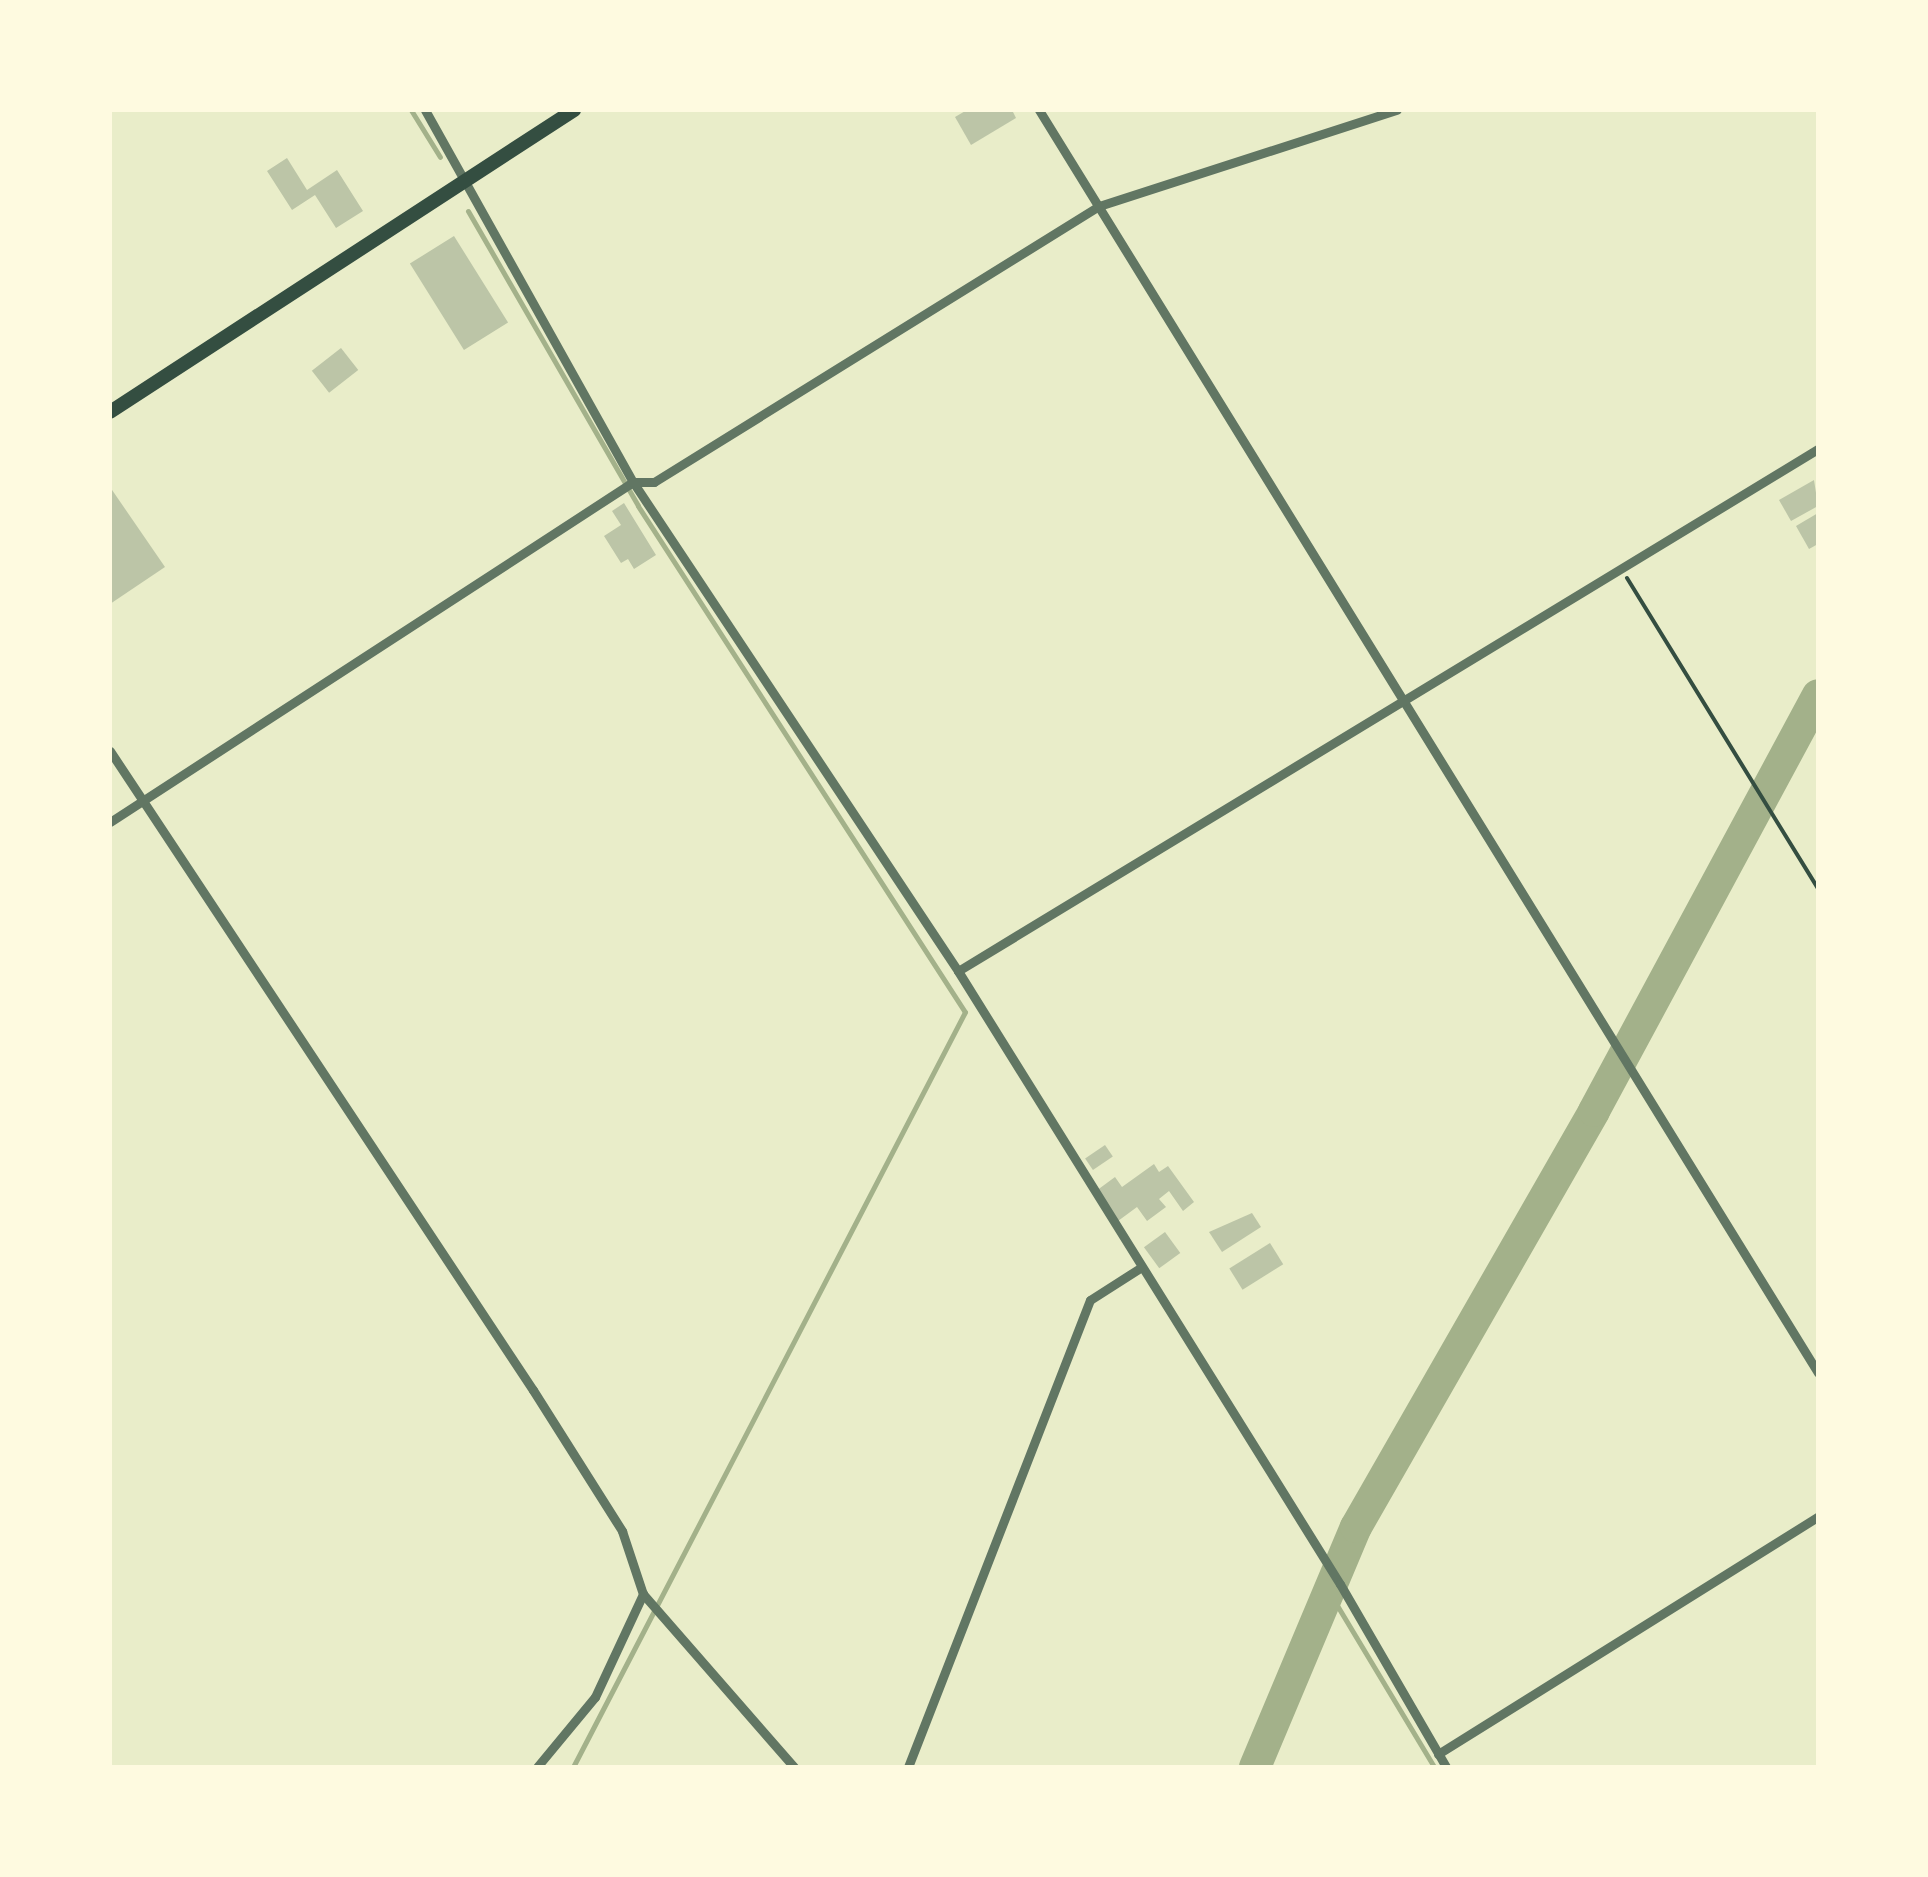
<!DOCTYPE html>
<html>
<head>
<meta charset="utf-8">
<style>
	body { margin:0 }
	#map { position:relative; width:1928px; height:1877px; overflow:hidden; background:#e9edc9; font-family:Commissioner,sans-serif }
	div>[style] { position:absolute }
	.stream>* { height:5px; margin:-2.5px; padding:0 2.5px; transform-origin:2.5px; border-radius:2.5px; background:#a3b18a }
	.river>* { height:32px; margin:-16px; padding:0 16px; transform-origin:16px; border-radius:16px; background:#a3b18a }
	.building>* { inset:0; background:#bcc5a7; transform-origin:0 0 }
	.path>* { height:4px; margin:-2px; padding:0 2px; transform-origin:2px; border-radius:2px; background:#344e41 }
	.minor>* { height:9px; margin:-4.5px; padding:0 4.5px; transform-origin:4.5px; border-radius:4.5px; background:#617663 }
	.primary>* { height:14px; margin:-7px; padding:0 7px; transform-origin:7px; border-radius:7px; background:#344e41 }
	span { translate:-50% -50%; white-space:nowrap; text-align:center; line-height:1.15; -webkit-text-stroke:10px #fefae0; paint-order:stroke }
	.frame { position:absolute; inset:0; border:112px solid #fefae0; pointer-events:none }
</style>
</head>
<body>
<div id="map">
	<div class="stream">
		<i style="left:411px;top:110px;width:55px;rotate:58.3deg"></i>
		<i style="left:468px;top:211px;width:340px;rotate:60deg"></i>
		<i style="left:638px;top:506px;width:602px;rotate:57.13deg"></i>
		<i style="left:965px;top:1012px;width:851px;rotate:117.44deg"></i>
		<i style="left:1326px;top:1587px;width:210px;rotate:59deg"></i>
	</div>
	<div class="river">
		<i style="left:1255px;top:1767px;width:260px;rotate:-67.2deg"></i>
		<i style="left:1356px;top:1527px;width:479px;rotate:-60.2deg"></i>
		<i style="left:1594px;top:1111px;width:472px;rotate:-61.7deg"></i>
	</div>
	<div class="building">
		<i style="clip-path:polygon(967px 110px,1012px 110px,1016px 118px,971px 145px,955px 117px)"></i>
		<i style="clip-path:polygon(287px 158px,307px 190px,337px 170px,363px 211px,336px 228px,315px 195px,292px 210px,267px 171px)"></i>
		<i style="left:454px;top:236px;width:102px;height:52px;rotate:58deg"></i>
		<i style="left:341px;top:348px;width:28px;height:37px;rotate:52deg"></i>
		<i style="clip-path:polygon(1814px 480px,1818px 506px,1791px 521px,1779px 500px)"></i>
		<i style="clip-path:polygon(110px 487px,165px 567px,110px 604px)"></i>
		<i style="clip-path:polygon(624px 503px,656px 555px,634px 569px,628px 559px,621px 563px,604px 536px,621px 525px,612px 511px)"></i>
		<i style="clip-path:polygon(1818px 513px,1818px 544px,1809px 549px,1796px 526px)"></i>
		<i style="left:1105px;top:1145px;width:14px;height:24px;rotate:56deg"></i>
		<i style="clip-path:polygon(1154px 1164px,1159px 1172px,1168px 1166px,1194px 1202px,1183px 1211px,1169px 1191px,1159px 1199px,1166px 1207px,1147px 1221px,1137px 1207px,1118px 1221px,1096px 1191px,1115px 1177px,1122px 1187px)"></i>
		<i style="clip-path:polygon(1252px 1213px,1261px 1227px,1222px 1252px,1209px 1232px)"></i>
		<i style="left:1165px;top:1232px;width:26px;height:26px;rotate:54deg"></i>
		<i style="left:1270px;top:1243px;width:25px;height:48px;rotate:58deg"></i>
	</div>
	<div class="path">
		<i style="left:1627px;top:578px;width:365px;rotate:58.4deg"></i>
	</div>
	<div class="minor">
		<i style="left:425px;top:110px;width:426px;rotate:60.8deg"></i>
		<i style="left:633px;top:482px;width:587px;rotate:56.39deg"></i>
		<i style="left:958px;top:971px;width:722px;rotate:58.07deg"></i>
		<i style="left:1340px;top:1584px;width:211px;rotate:59.9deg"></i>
		<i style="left:1039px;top:110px;width:1484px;rotate:58.33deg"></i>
		<i style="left:110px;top:751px;width:766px;rotate:56.5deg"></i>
		<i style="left:533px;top:1390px;width:167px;rotate:57.7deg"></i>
		<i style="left:622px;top:1531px;width:66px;rotate:71.6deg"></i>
		<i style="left:643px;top:1594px;width:230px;rotate:48.9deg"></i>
		<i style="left:110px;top:822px;width:624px;rotate:-33.03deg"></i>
		<i style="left:633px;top:482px;width:21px"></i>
		<i style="left:654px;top:482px;width:524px;rotate:-31.81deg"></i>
		<i style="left:1099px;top:206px;width:313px;rotate:-17.9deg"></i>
		<i style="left:958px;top:971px;width:1006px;rotate:-31.26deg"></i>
		<i style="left:1438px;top:1754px;width:448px;rotate:-32deg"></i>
		<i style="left:537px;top:1767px;width:91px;rotate:-50.4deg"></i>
		<i style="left:595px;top:1697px;width:114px;rotate:-65deg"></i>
		<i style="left:908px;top:1767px;width:501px;rotate:-68.71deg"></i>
		<i style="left:1090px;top:1300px;width:59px;rotate:-32.6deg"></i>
	</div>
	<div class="primary">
		<i style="left:110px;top:412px;width:554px;rotate:-33.06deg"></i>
	</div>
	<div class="frame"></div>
</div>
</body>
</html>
